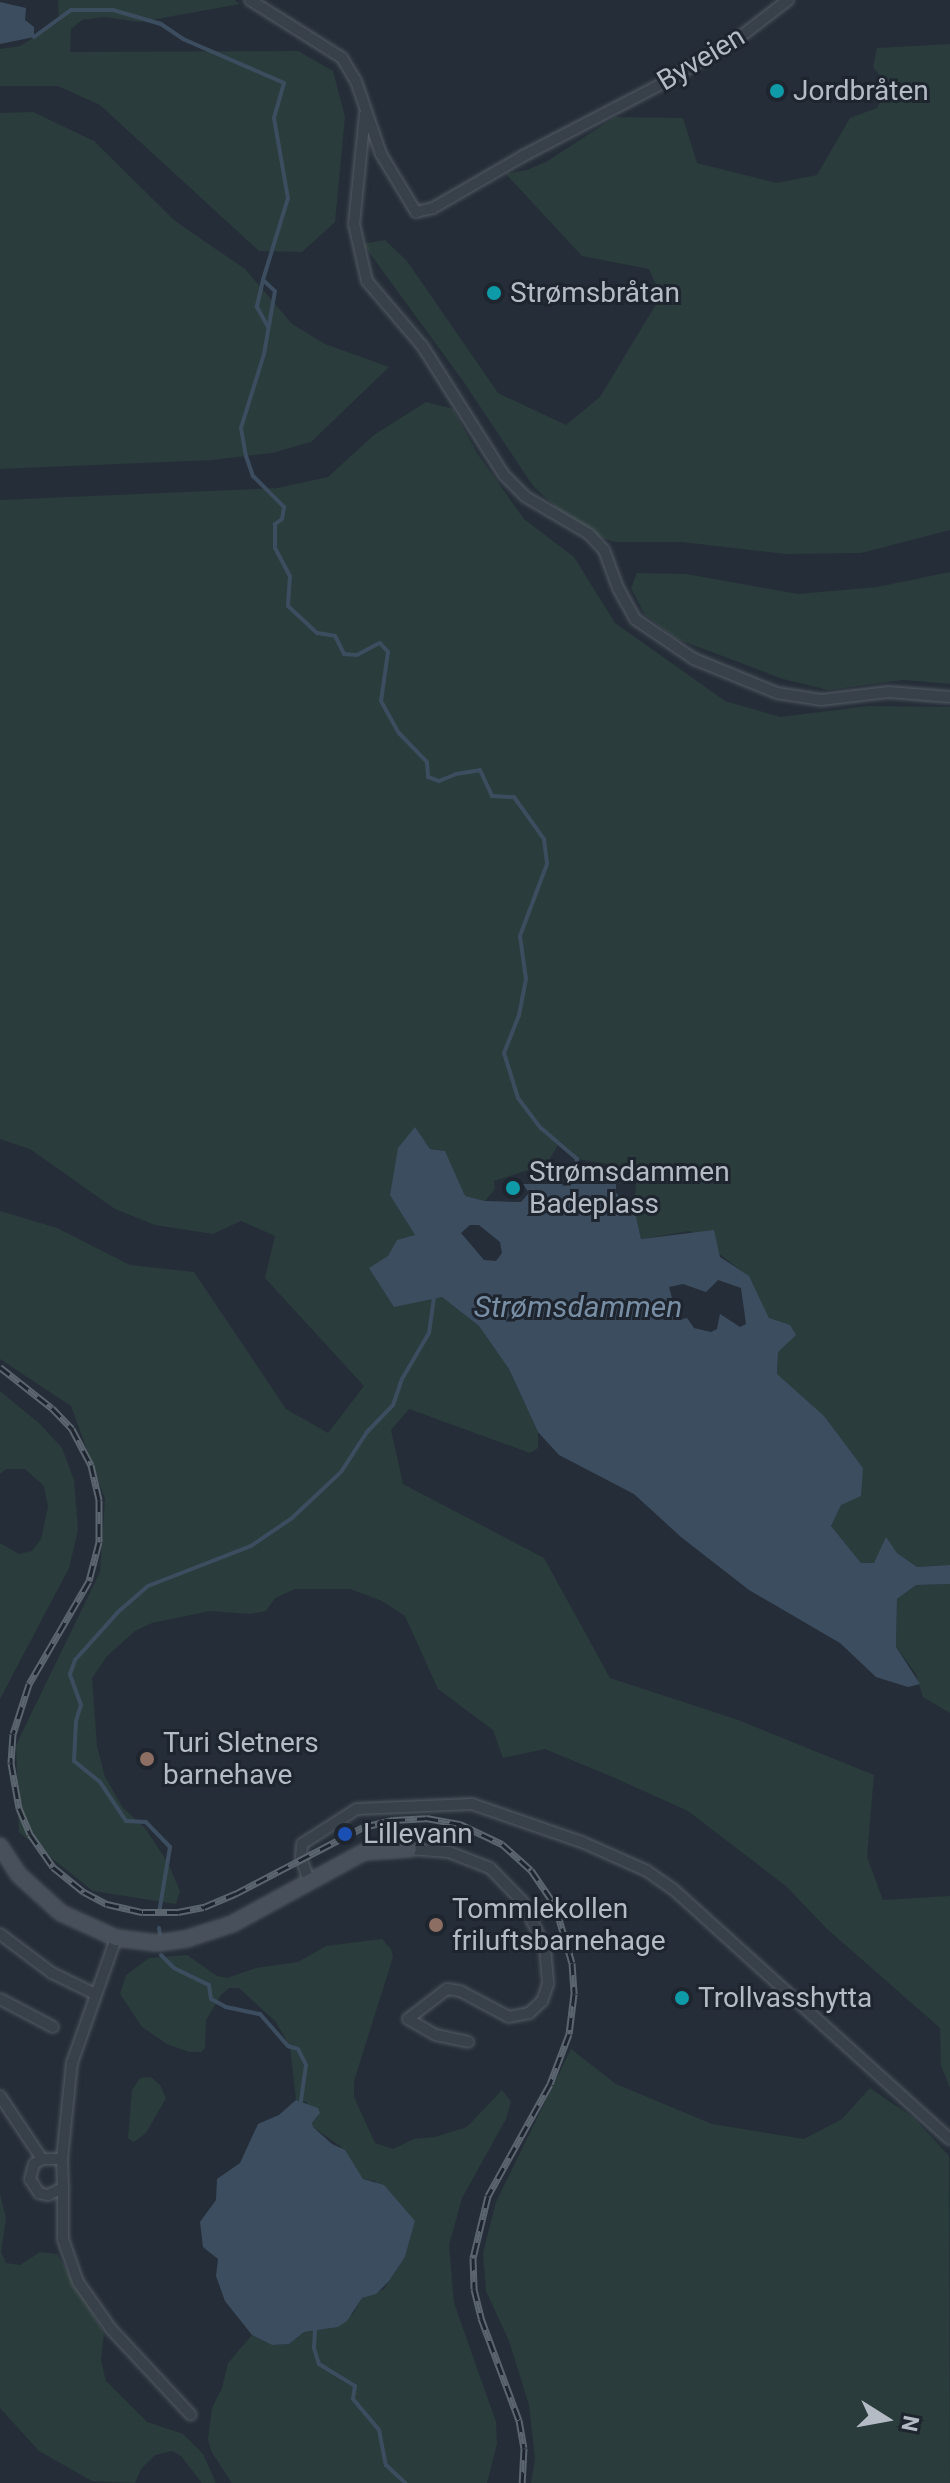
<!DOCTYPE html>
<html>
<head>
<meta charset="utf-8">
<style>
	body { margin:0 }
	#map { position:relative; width:950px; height:2483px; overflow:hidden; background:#252e38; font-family:Roboto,sans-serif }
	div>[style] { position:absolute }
	.green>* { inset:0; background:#2a3c3b }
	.water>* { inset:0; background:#3d4d60 }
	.stream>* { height:4px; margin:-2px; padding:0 2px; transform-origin:2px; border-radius:2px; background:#3d4d60 }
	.roads { filter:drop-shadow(0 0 2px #545b64) drop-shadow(0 0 2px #545b64) }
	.street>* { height:10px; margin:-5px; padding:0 5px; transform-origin:5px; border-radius:5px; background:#384049 }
	.secondary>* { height:14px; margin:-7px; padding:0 7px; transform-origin:7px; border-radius:7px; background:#47505b }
	.rail>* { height:7px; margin-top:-3.5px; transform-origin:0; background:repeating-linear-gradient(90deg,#1e252e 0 12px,#5b656f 0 24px); box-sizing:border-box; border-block:2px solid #5b656f }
	.dots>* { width:22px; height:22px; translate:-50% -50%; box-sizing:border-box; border:4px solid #1e252e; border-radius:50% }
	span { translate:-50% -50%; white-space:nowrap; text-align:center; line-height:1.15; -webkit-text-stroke:6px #1e252e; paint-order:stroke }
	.street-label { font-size:28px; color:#b4bbc5 }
	.poi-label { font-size:28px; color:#b4bbc5 }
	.left { translate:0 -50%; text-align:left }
	.water-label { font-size:30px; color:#788ea5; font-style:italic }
	.north { position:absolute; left:846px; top:2379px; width:80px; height:80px; -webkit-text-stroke:6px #1e252e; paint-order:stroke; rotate:101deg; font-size:22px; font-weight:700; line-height:32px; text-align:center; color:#b4bbc5 }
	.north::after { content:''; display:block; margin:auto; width:28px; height:36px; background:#b4bbc5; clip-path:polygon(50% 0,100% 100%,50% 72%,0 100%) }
</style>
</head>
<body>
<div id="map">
	<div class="green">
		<i style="clip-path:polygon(58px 0,235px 0,240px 4px,140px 22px,104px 17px,82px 20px,71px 29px,70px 52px,298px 51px,333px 71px,345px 117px,335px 222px,302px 252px,259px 251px,100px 105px,58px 86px,0 86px,0 49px,20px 46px,59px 22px)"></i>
		<i style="clip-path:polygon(950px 44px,950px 530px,861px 553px,786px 554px,682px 542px,615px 542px,582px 531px,533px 486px,463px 381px,363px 244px,385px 240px,407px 261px,498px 393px,566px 425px,600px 397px,661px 296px,649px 269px,582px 256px,506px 174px,527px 170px,546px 162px,615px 117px,683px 118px,697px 163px,777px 183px,817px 175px,850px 118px,877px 108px,889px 86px,873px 67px,877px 48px)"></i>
		<i style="clip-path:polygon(33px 112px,94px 141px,175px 221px,245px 269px,292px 324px,325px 344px,389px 367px,311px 442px,272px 453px,212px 460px,0 469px,0 113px)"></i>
		<i style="clip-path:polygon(426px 402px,453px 409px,477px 453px,524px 519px,574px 557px,615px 623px,725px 701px,780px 717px,868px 706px,950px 707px,950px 1565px,917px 1567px,897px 1553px,874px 1563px,861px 1563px,831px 1526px,840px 1505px,794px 1391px,777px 1374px,778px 1352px,769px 1318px,749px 1277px,690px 1231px,641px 1239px,635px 1212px,636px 1177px,615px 1165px,577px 1159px,560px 1141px,547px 1164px,494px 1181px,495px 1189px,485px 1201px,464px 1196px,445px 1151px,430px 1149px,415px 1128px,416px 1235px,398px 1240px,388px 1256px,394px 1306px,441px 1296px,479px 1326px,509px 1369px,538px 1432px,538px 1448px,530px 1453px,409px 1409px,391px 1430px,403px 1484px,544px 1558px,610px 1678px,738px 1720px,874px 1775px,867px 1857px,883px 1900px,950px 1896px,950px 2088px,941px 2065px,940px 2028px,826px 1928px,787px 1887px,688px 1811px,615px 1778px,545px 1749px,503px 1758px,493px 1730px,438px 1689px,405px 1616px,382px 1601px,350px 1589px,295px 1589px,275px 1598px,266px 1611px,250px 1614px,210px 1611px,152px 1623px,135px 1631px,107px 1656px,92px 1678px,97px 1746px,105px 1777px,123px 1808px,145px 1828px,168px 1863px,180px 1891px,176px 1904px,93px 1891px,19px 1832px,16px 1745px,100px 1572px,105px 1499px,71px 1406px,0 1359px,0 1211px,57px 1228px,130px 1265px,194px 1272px,286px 1409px,328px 1433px,364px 1386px,265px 1278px,275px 1236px,241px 1221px,213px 1234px,155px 1225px,115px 1209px,30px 1149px,0 1139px,0 500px,278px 488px,328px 477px,374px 435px)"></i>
		<i style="clip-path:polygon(950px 572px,950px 684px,903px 680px,828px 690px,783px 679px,677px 639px,645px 615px,631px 588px,637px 573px,686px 574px,798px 594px,877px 587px)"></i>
		<i style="clip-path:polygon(0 1391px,40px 1424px,62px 1448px,74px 1480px,78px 1530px,69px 1568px,0 1699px,0 1543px,19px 1554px,32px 1551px,41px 1539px,48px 1507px,44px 1486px,25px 1469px,6px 1469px,0 1474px)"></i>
		<i style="clip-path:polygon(950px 1584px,950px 1713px,923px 1697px,916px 1674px,896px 1647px,897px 1599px,916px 1585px)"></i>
		<i style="clip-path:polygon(382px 1939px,391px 1949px,393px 1957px,354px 2081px,354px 2097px,375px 2143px,393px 2149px,414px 2139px,435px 2137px,467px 2127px,502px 2090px,511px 2102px,506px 2119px,462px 2198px,449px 2245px,454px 2303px,496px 2422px,497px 2444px,487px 2483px,232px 2483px,211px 2451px,208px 2439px,212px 2408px,222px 2388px,228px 2363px,252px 2335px,272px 2345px,289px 2344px,304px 2332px,330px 2328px,353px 2314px,362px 2298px,384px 2289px,389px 2281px,405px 2257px,415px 2221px,375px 2181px,363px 2179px,340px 2146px,313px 2127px,312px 2123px,318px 2116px,306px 2102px,296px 2100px,290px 2047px,276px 2022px,239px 1988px,229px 1988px,221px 1995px,206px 2020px,205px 2048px,201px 2052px,189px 2052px,167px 2044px,142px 2027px,120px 1994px,126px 1975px,149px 1958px,187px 1955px,217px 1976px,227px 1978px,256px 1968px,298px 1962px,326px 1946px)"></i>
		<i style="clip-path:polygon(571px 2049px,616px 2084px,712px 2124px,804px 2139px,842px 2119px,870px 2088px,914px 2118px,949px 2156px,950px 2483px,531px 2483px,535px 2459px,529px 2405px,509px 2341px,486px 2291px,483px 2253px,496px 2202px)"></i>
		<i style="clip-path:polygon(151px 2077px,160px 2085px,166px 2098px,146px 2133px,134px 2142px,128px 2138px,132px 2090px,140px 2078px)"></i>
		<i style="clip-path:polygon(0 2194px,6px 2218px,1px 2252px,6px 2263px,20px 2265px,40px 2252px,57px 2254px,104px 2333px,101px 2360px,106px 2381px,147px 2422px,183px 2434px,203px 2454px,216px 2483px,202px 2483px,181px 2456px,172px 2451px,155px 2455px,141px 2469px,135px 2483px,92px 2481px,39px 2451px,0 2408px)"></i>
	</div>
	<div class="water">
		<i style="clip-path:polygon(0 2px,26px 8px,25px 20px,34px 27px,34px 37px,0 44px)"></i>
		<i style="clip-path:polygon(evenodd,415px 1127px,430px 1149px,445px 1151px,465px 1196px,485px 1201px,521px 1202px,529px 1193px,523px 1184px,616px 1184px,616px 1193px,635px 1212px,641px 1239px,714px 1230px,720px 1257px,749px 1276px,769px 1318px,790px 1325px,796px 1335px,778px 1352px,777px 1374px,824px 1416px,863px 1468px,861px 1496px,841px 1505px,831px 1526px,861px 1563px,874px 1563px,886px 1537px,897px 1553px,917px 1567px,950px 1565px,950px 1584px,916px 1585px,897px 1599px,896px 1647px,920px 1684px,908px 1687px,876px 1677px,840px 1643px,749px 1590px,681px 1537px,634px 1494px,559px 1455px,538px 1432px,509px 1369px,479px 1326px,442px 1297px,394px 1307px,369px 1268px,388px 1256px,397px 1240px,415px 1235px,390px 1195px,398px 1148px,415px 1127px,470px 1225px,479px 1225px,500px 1242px,502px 1253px,496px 1261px,484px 1260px,461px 1233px,470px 1225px,415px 1127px,718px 1280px,741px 1288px,746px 1324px,740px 1327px,720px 1314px,717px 1329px,711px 1332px,694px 1328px,687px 1318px,679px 1320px,671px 1315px,673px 1302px,669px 1287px,683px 1284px,706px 1292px,718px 1280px)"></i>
		<i style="clip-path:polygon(296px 2100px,318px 2108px,320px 2113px,312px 2123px,313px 2127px,332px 2144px,345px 2150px,363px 2179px,384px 2185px,415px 2221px,405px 2257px,389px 2281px,376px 2294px,362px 2298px,347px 2321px,338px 2327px,304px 2332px,289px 2344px,272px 2345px,252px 2335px,225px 2301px,216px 2276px,218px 2259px,203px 2247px,200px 2222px,216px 2200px,217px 2179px,240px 2163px,258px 2124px,279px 2115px)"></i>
	</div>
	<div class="stream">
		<i style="left:34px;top:37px;width:46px;rotate:-36.1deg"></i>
		<i style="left:71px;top:10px;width:42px"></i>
		<i style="left:113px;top:10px;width:50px;rotate:16.3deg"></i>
		<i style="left:161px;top:24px;width:27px;rotate:34deg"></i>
		<i style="left:183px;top:39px;width:110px;rotate:23.5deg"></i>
		<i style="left:284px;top:83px;width:36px;rotate:106deg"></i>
		<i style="left:274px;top:118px;width:81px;rotate:80.1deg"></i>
		<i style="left:288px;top:198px;width:86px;rotate:107deg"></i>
		<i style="left:263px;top:280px;width:16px;rotate:43deg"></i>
		<i style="left:275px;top:291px;width:64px;rotate:99.9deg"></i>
		<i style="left:264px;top:354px;width:77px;rotate:107.3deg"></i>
		<i style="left:241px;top:428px;width:28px;rotate:80deg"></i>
		<i style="left:246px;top:456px;width:21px;rotate:71deg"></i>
		<i style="left:253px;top:476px;width:44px;rotate:45deg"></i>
		<i style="left:284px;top:507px;width:12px;rotate:99deg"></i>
		<i style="left:282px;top:519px;width:9px;rotate:144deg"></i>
		<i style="left:275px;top:524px;width:24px;rotate:90deg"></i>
		<i style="left:275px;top:548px;width:32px;rotate:62deg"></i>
		<i style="left:290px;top:576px;width:30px;rotate:94deg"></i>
		<i style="left:288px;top:606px;width:40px;rotate:43deg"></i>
		<i style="left:317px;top:633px;width:18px;rotate:9deg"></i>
		<i style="left:335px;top:636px;width:20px;rotate:63deg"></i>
		<i style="left:344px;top:654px;width:13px;rotate:4deg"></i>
		<i style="left:357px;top:655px;width:26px;rotate:-28deg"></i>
		<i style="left:380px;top:643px;width:12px;rotate:48deg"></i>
		<i style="left:388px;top:652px;width:49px;rotate:98.1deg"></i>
		<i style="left:381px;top:701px;width:37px;rotate:61deg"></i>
		<i style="left:399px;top:733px;width:40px;rotate:46deg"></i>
		<i style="left:427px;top:762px;width:15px;rotate:86deg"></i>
		<i style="left:428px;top:777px;width:12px;rotate:20deg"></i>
		<i style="left:439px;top:781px;width:18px;rotate:-22deg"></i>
		<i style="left:456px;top:774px;width:24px;rotate:-9deg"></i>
		<i style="left:480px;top:770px;width:29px;rotate:65deg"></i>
		<i style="left:492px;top:796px;width:22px;rotate:3deg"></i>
		<i style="left:514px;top:797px;width:52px;rotate:54.5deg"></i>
		<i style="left:544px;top:839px;width:25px;rotate:83deg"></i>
		<i style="left:547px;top:864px;width:77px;rotate:110.6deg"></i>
		<i style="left:520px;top:936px;width:43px;rotate:82.1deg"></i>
		<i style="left:526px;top:979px;width:37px;rotate:101deg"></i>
		<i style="left:519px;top:1015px;width:41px;rotate:111.5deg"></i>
		<i style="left:504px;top:1053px;width:47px;rotate:72.7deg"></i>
		<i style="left:518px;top:1098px;width:38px;rotate:53deg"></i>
		<i style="left:541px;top:1128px;width:48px;rotate:40.7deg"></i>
		<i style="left:577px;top:1159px;width:17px;rotate:103deg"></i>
		<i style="left:263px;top:280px;width:28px;rotate:103deg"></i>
		<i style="left:257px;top:307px;width:23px;rotate:61deg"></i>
		<i style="left:159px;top:1913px;width:67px;rotate:-80.5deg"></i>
		<i style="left:170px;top:1847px;width:35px;rotate:-134deg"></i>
		<i style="left:146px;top:1822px;width:20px;rotate:-177deg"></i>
		<i style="left:126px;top:1821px;width:47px;rotate:-123.7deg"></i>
		<i style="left:100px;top:1782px;width:33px;rotate:-141deg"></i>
		<i style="left:74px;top:1761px;width:40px;rotate:-87.1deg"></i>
		<i style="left:76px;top:1721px;width:17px;rotate:-73deg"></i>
		<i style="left:81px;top:1705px;width:33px;rotate:-110deg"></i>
		<i style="left:70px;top:1674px;width:15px;rotate:-70deg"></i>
		<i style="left:75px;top:1660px;width:64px;rotate:-48.1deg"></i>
		<i style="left:118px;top:1612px;width:40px;rotate:-41deg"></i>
		<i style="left:148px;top:1586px;width:110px;rotate:-21.2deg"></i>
		<i style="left:251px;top:1546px;width:50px;rotate:-34.3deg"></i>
		<i style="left:292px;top:1518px;width:67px;rotate:-43.2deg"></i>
		<i style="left:341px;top:1472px;width:48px;rotate:-57deg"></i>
		<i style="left:367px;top:1432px;width:37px;rotate:-46deg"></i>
		<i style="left:393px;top:1405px;width:28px;rotate:-71deg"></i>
		<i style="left:402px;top:1379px;width:53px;rotate:-59.6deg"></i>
		<i style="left:429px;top:1333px;width:35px;rotate:-82deg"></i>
		<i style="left:159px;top:1928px;width:7px;rotate:82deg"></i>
		<i style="left:161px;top:1955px;width:18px;rotate:45deg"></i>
		<i style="left:174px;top:1968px;width:39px;rotate:26deg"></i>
		<i style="left:209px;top:1985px;width:14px;rotate:82deg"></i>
		<i style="left:211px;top:1999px;width:17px;rotate:28deg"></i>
		<i style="left:226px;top:2007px;width:35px;rotate:12deg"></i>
		<i style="left:260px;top:2014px;width:43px;rotate:48.8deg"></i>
		<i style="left:288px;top:2046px;width:10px;rotate:17deg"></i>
		<i style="left:298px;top:2049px;width:18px;rotate:63deg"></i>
		<i style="left:306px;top:2065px;width:36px;rotate:98deg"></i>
		<i style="left:315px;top:2329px;width:19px;rotate:93deg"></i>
		<i style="left:314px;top:2348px;width:17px;rotate:73deg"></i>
		<i style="left:319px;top:2364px;width:42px;rotate:31.4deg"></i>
		<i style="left:355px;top:2386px;width:13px;rotate:99deg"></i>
		<i style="left:353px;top:2399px;width:40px;rotate:50deg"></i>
		<i style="left:379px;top:2430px;width:36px;rotate:79deg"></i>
		<i style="left:386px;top:2465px;width:26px;rotate:43deg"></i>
	</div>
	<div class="roads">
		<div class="street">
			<i style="left:250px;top:0;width:109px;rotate:32.2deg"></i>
			<i style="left:342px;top:58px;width:27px;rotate:59deg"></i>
			<i style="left:356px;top:81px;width:77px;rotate:71.1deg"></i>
			<i style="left:381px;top:154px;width:68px;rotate:58.9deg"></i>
			<i style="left:416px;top:212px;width:17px;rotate:-13deg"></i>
			<i style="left:433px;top:208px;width:104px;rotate:-30deg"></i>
			<i style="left:523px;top:156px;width:160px;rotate:-27.5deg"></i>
			<i style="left:665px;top:82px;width:82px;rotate:-30.6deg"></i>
			<i style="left:736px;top:40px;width:66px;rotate:-37.6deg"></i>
			<i style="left:365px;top:114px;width:111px;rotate:95.7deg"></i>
			<i style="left:354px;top:224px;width:58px;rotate:77.2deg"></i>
			<i style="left:367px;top:281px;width:87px;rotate:49.7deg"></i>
			<i style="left:423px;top:347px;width:151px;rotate:57.7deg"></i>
			<i style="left:504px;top:475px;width:31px;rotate:45deg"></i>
			<i style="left:526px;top:497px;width:73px;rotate:30.4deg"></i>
			<i style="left:589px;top:534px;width:22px;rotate:47deg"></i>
			<i style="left:604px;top:550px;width:40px;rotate:69.8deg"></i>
			<i style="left:618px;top:588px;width:35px;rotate:61deg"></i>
			<i style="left:635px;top:619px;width:71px;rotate:34.1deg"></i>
			<i style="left:694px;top:659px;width:90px;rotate:22.3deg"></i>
			<i style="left:777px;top:693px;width:45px;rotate:9deg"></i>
			<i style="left:821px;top:700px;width:68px;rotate:-6.7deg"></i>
			<i style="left:889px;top:692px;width:61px;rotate:4.7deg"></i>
			<i style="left:409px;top:1849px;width:40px;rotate:4.3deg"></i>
			<i style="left:449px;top:1852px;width:44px;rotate:21.3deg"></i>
			<i style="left:490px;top:1868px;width:47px;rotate:45.9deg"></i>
			<i style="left:523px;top:1902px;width:51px;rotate:64.4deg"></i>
			<i style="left:545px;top:1948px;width:36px;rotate:85deg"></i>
			<i style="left:548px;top:1984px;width:18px;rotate:109deg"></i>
			<i style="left:542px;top:2001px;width:18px;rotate:137deg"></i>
			<i style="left:529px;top:2013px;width:20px;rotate:169deg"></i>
			<i style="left:509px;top:2017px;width:55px;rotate:-152deg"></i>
			<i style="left:460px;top:1991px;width:13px;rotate:-171deg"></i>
			<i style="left:447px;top:1989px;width:49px;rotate:142.4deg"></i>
			<i style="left:408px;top:2019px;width:32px;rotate:30deg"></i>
			<i style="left:436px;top:2035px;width:33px;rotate:12deg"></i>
			<i style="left:309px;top:1881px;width:24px;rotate:-109deg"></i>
			<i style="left:301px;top:1858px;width:14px;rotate:-86deg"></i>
			<i style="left:302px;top:1844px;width:65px;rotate:-32.5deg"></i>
			<i style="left:357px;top:1809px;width:115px;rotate:-2.5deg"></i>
			<i style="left:472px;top:1804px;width:116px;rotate:19.1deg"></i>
			<i style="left:582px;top:1842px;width:71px;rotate:24deg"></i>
			<i style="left:647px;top:1871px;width:32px;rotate:35deg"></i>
			<i style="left:673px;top:1889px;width:373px;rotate:42.1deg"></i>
			<i style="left:0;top:1934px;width:65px;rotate:36.9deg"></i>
			<i style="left:52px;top:1973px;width:48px;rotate:26deg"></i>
			<i style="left:0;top:1999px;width:60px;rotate:27.8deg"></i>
			<i style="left:0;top:2096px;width:76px;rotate:56.3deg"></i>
			<i style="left:62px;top:2159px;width:20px;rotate:180deg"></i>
			<i style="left:42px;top:2159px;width:9px;rotate:148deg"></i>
			<i style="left:34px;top:2164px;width:16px;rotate:105deg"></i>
			<i style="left:30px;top:2179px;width:17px;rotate:57deg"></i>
			<i style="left:39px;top:2193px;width:9px;rotate:13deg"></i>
			<i style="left:48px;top:2195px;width:17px;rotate:-25deg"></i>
			<i style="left:63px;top:2188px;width:29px;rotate:-92deg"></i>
			<i style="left:62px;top:2159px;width:97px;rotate:-84.1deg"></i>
			<i style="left:72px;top:2063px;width:133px;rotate:-70.6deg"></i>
			<i style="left:63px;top:2188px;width:51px;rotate:90deg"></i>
			<i style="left:63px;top:2239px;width:46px;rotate:70.8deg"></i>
			<i style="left:78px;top:2282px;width:57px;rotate:54.9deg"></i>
			<i style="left:111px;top:2329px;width:117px;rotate:47.1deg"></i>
		</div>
		<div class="secondary">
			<i style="left:0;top:1846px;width:35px;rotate:57deg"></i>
			<i style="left:19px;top:1875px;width:57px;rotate:42.1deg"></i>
			<i style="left:61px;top:1913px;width:60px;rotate:24.4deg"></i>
			<i style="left:116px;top:1938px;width:41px;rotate:7deg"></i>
			<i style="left:157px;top:1943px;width:29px;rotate:-8deg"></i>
			<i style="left:186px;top:1939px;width:48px;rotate:-18.1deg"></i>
			<i style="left:232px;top:1924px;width:150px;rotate:-28.6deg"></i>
			<i style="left:364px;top:1852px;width:45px;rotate:-3.8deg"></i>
		</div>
	</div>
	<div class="rail">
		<i style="left:0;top:1367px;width:66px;rotate:38.3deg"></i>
		<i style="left:52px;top:1408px;width:29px;rotate:46deg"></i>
		<i style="left:72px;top:1429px;width:41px;rotate:62.2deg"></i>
		<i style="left:91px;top:1465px;width:36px;rotate:77deg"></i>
		<i style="left:99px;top:1500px;width:42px;rotate:90deg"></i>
		<i style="left:99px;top:1542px;width:40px;rotate:104.4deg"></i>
		<i style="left:89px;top:1581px;width:119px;rotate:120.2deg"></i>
		<i style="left:29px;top:1684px;width:52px;rotate:107.7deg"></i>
		<i style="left:13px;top:1734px;width:29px;rotate:94deg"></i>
		<i style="left:11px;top:1763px;width:46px;rotate:79.9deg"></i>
		<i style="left:19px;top:1808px;width:28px;rotate:67deg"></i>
		<i style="left:30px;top:1834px;width:40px;rotate:55.1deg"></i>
		<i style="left:53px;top:1867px;width:40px;rotate:39deg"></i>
		<i style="left:84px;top:1892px;width:26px;rotate:28deg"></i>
		<i style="left:107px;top:1904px;width:37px;rotate:13deg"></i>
		<i style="left:143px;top:1912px;width:35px"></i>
		<i style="left:178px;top:1912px;width:26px;rotate:-11deg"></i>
		<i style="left:204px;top:1907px;width:34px;rotate:-23deg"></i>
		<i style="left:235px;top:1894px;width:144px;rotate:-27.6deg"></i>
		<i style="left:363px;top:1827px;width:31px;rotate:-13deg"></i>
		<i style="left:393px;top:1820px;width:33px;rotate:-3deg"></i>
		<i style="left:426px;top:1818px;width:35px;rotate:10deg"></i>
		<i style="left:460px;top:1824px;width:47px;rotate:25.5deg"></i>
		<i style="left:502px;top:1844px;width:39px;rotate:42deg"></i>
		<i style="left:531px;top:1870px;width:42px;rotate:55.6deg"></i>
		<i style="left:555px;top:1905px;width:60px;rotate:73.7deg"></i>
		<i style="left:572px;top:1963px;width:31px;rotate:86deg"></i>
		<i style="left:574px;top:1994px;width:40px;rotate:97.1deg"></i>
		<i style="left:569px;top:2034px;width:53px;rotate:110.8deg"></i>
		<i style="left:550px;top:2084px;width:128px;rotate:119deg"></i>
		<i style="left:488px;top:2196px;width:64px;rotate:103.6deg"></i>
		<i style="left:473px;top:2258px;width:31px;rotate:88deg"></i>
		<i style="left:474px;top:2289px;width:30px;rotate:76deg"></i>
		<i style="left:481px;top:2318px;width:109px;rotate:69.6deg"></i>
		<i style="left:519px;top:2420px;width:28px;rotate:80deg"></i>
		<i style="left:524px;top:2448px;width:35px;rotate:93deg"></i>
	</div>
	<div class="dots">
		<i style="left:777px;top:91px;background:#0f9aa8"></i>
		<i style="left:494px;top:293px;background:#0f9aa8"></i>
		<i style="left:513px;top:1188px;background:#0f9aa8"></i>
		<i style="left:147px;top:1759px;background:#8d6e63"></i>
		<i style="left:345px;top:1834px;background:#1a4fb4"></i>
		<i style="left:436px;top:1925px;background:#8d6e63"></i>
		<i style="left:682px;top:1998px;background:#0f9aa8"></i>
	</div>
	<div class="street-label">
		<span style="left:701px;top:59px;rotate:-31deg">Byveien</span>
	</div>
	<div class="poi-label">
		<span class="left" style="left:793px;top:91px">Jordbråten</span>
		<span class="left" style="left:510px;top:293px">Strømsbråtan</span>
		<span class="left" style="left:529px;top:1188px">Strømsdammen<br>Badeplass</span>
		<span class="left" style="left:163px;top:1759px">Turi Sletners<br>barnehave</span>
		<span class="left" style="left:363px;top:1834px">Lillevann</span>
		<span class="left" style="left:452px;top:1925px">Tommlekollen<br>friluftsbarnehage</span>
		<span class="left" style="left:698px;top:1998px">Trollvasshytta</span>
	</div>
	<div class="water-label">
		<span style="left:578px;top:1307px">Strømsdammen</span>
	</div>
	<div class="north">N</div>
</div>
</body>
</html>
